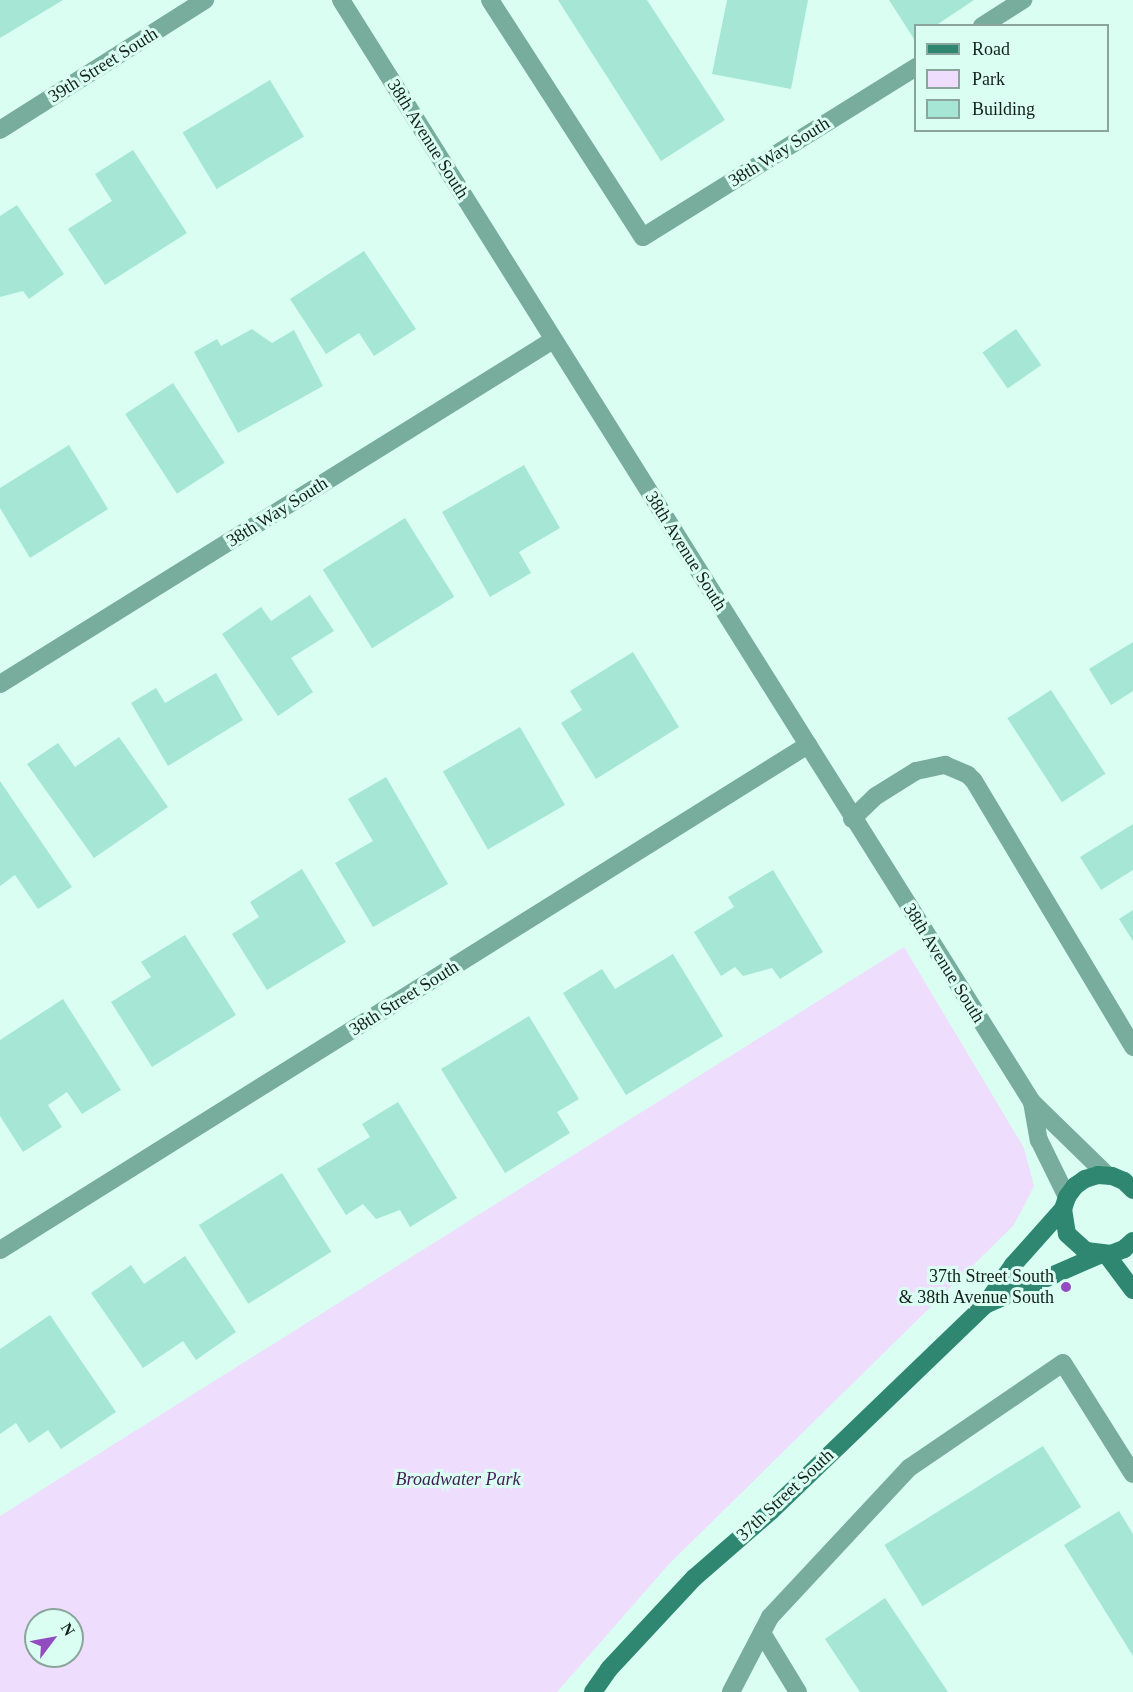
<!DOCTYPE html>
<html>
<head>
<meta charset="utf-8">
<style>
	body { margin:0 }
	#map { position:relative; width:1133px; height:1692px; overflow:hidden; background:#dafef2; font-family:Georgia,serif }
	div>[style] { position:absolute }
	.green>* { inset:0; background:#eeddfc }
	.building>* { inset:0; background:#a5e7d4; transform-origin:0 0 }
	.lane>* { height:18px; margin:-9px; padding:0 9px; transform-origin:9px; border-radius:9px; background:#78ac9c }
	.street>* { height:18px; margin:-9px; padding:0 9px; transform-origin:9px; border-radius:9px; background:#78ac9c }
	.secondary>* { height:18px; margin:-9px; padding:0 9px; transform-origin:9px; border-radius:9px; background:#2f8772 }
	.dots>* { width:16px; height:16px; translate:-50% -50%; box-sizing:border-box; border:3px solid #dafef2; border-radius:50% }
	span { translate:-50% -50%; white-space:nowrap; text-align:center; line-height:1.15; -webkit-text-stroke:6px #dafef2; paint-order:stroke }
	.street-label { font-size:18px; color:#13201c }
	.poi-label { font-size:18px; color:#13201c }
	.right { translate:-100% -50%; text-align:right }
	.park-label { font-size:18px; color:#401d56; font-style:italic }
	.legend { position:absolute; left:914px; top:24px; width:195px; height:108px; box-sizing:border-box; background:#dafef2; border:2px solid #8aa59c; margin:0; padding:8px 10px; list-style:none; font-size:18px; color:#13201c }
	.legend li { display:flex; align-items:center; gap:12px; height:30px }
	.legend b { width:30px; border:2px solid #8aa59c }
	.north { position:absolute; left:24px; top:1608px; width:60px; height:60px; box-sizing:border-box; background:#dafef2; border:2px solid #8aa59c; border-radius:50%; rotate:58deg; font-size:16px; font-weight:700; line-height:24px; text-align:center; color:#13201c }
	.north::after { content:''; display:block; margin:auto; width:21px; height:27px; background:#924cbf; clip-path:polygon(50% 0,100% 100%,50% 72%,0 100%) }
</style>
</head>
<body>
<div id="map">
	<div class="green">
		<i style="clip-path:polygon(evenodd,904px 947px,1024px 1148px,1034px 1186px,1014px 1225px,669px 1564px,557px 1692px,0 1692px,0 1516px,904px 947px,36px 1620px,72px 1620px,72px 1656px,36px 1656px,36px 1620px)"></i>
	</div>
	<div class="building">
		<i style="clip-path:polygon(0 0,63px 0,0 38px)"></i>
		<i style="clip-path:polygon(558px 0,647px 0,725px 120px,661px 161px)"></i>
		<i style="clip-path:polygon(727px 0,808px 0,791px 89px,712px 74px)"></i>
		<i style="clip-path:polygon(889px 0,974px 0,935px 26px,916px 26px,914px 39px)"></i>
		<i style="left:270px;top:80px;width:66px;height:102px;rotate:59deg"></i>
		<i style="clip-path:polygon(133px 150px,187px 233px,105px 285px,68px 229px,112px 201px,95px 174px)"></i>
		<i style="clip-path:polygon(17px 205px,64px 274px,29px 299px,23px 291px,0 297px,0 216px)"></i>
		<i style="clip-path:polygon(364px 251px,416px 329px,374px 356px,359px 333px,326px 354px,290px 299px)"></i>
		<i style="clip-path:polygon(252px 329px,272px 343px,294px 330px,323px 386px,238px 433px,194px 352px,217px 339px,221px 346px)"></i>
		<i style="left:1016px;top:329px;width:44px;height:41px;rotate:55deg"></i>
		<i style="left:173px;top:383px;width:95px;height:57px;rotate:57deg"></i>
		<i style="clip-path:polygon(69px 445px,108px 509px,30px 558px,0 508px,0 488px)"></i>
		<i style="clip-path:polygon(524px 465px,560px 528px,519px 552px,531px 573px,490px 597px,442px 512px)"></i>
		<i style="left:405px;top:518px;width:93px;height:97px;rotate:58deg"></i>
		<i style="clip-path:polygon(310px 595px,334px 631px,291px 658px,313px 692px,278px 716px,222px 634px,261px 607px,271px 621px)"></i>
		<i style="clip-path:polygon(1133px 642px,1133px 691px,1111px 705px,1089px 669px)"></i>
		<i style="clip-path:polygon(633px 652px,679px 727px,596px 779px,561px 723px,582px 710px,570px 691px)"></i>
		<i style="clip-path:polygon(216px 673px,243px 720px,168px 766px,131px 703px,156px 688px,165px 703px)"></i>
		<i style="left:1051px;top:690px;width:100px;height:52px;rotate:57deg"></i>
		<i style="left:520px;top:727px;width:90px;height:89px;rotate:60deg"></i>
		<i style="clip-path:polygon(119px 737px,168px 807px,94px 858px,27px 764px,58px 743px,75px 767px)"></i>
		<i style="clip-path:polygon(386px 777px,448px 884px,373px 927px,335px 863px,373px 841px,348px 799px)"></i>
		<i style="clip-path:polygon(0 781px,72px 887px,38px 909px,15px 875px,0 886px)"></i>
		<i style="clip-path:polygon(1133px 824px,1133px 870px,1101px 890px,1080px 857px)"></i>
		<i style="clip-path:polygon(302px 869px,346px 942px,267px 990px,232px 934px,259px 917px,250px 902px)"></i>
		<i style="clip-path:polygon(773px 870px,823px 952px,780px 979px,772px 968px,743px 976px,735px 967px,721px 976px,694px 932px,734px 907px,728px 897px)"></i>
		<i style="clip-path:polygon(1133px 910px,1133px 941px,1119px 919px)"></i>
		<i style="clip-path:polygon(185px 935px,236px 1015px,152px 1067px,111px 1002px,151px 977px,141px 962px)"></i>
		<i style="clip-path:polygon(673px 954px,723px 1036px,626px 1095px,563px 993px,602px 969px,615px 989px)"></i>
		<i style="clip-path:polygon(63px 999px,121px 1090px,82px 1114px,67px 1092px,48px 1105px,62px 1127px,23px 1152px,0 1116px,0 1040px)"></i>
		<i style="clip-path:polygon(529px 1016px,579px 1099px,557px 1112px,570px 1133px,505px 1173px,441px 1069px)"></i>
		<i style="clip-path:polygon(398px 1102px,457px 1198px,410px 1227px,400px 1210px,376px 1219px,363px 1204px,346px 1215px,317px 1169px,370px 1137px,362px 1124px)"></i>
		<i style="left:282px;top:1173px;width:93px;height:98px;rotate:58deg"></i>
		<i style="clip-path:polygon(185px 1256px,236px 1332px,196px 1360px,183px 1341px,143px 1368px,91px 1293px,131px 1265px,144px 1284px)"></i>
		<i style="clip-path:polygon(50px 1315px,116px 1412px,61px 1449px,48px 1430px,29px 1443px,16px 1423px,0 1434px,0 1349px)"></i>
		<i style="left:1043px;top:1446px;width:72px;height:187px;rotate:58deg"></i>
		<i style="clip-path:polygon(1119px 1511px,1133px 1534px,1133px 1656px,1064px 1545px)"></i>
		<i style="clip-path:polygon(885px 1598px,948px 1692px,860px 1692px,825px 1639px)"></i>
	</div>
	<div class="lane">
		<i style="left:852px;top:819px;width:33px;rotate:-44deg"></i>
		<i style="left:876px;top:796px;width:47px;rotate:-32deg"></i>
		<i style="left:916px;top:771px;width:30px;rotate:-12deg"></i>
		<i style="left:945px;top:765px;width:25px;rotate:23deg"></i>
		<i style="left:968px;top:775px;width:8px;rotate:45deg"></i>
		<i style="left:974px;top:781px;width:310px;rotate:59.1deg"></i>
	</div>
	<div class="street">
		<i style="left:341px;top:0;width:1301px;rotate:57.91deg"></i>
		<i style="left:1032px;top:1102px;width:105px;rotate:44.2deg"></i>
		<i style="left:490px;top:0;width:282px;rotate:57.2deg"></i>
		<i style="left:643px;top:237px;width:322px;rotate:-31.9deg"></i>
		<i style="left:982px;top:26px;width:49px;rotate:-32.4deg"></i>
		<i style="left:0;top:130px;width:243px;rotate:-32.4deg"></i>
		<i style="left:0;top:684px;width:651px;rotate:-31.88deg"></i>
		<i style="left:1032px;top:1102px;width:39px;rotate:80deg"></i>
		<i style="left:1039px;top:1140px;width:64px;rotate:63.8deg"></i>
		<i style="left:0;top:1250px;width:953px;rotate:-32.01deg"></i>
		<i style="left:762px;top:1633px;width:69px;rotate:58.6deg"></i>
		<i style="left:731px;top:1692px;width:85px;rotate:-62.5deg"></i>
		<i style="left:770px;top:1617px;width:204px;rotate:-47deg"></i>
		<i style="left:909px;top:1468px;width:186px;rotate:-34.3deg"></i>
		<i style="left:1063px;top:1363px;width:131px;rotate:57.8deg"></i>
	</div>
	<div class="secondary">
		<i style="left:1133px;top:1190px;width:13px;rotate:-135deg"></i>
		<i style="left:1124px;top:1181px;width:13px;rotate:-157deg"></i>
		<i style="left:1112px;top:1176px;width:14px;rotate:-176deg"></i>
		<i style="left:1098px;top:1175px;width:14px;rotate:163deg"></i>
		<i style="left:1085px;top:1179px;width:12px;rotate:145deg"></i>
		<i style="left:1075px;top:1186px;width:14px;rotate:126deg"></i>
		<i style="left:1067px;top:1197px;width:13px;rotate:108deg"></i>
		<i style="left:1063px;top:1209px;width:25px;rotate:81deg"></i>
		<i style="left:1067px;top:1234px;width:25px;rotate:42deg"></i>
		<i style="left:1086px;top:1251px;width:25px;rotate:7deg"></i>
		<i style="left:1111px;top:1254px;width:14px;rotate:-21deg"></i>
		<i style="left:1124px;top:1249px;width:12px;rotate:-42deg"></i>
		<i style="left:1106px;top:1254px;width:45px;rotate:53.1deg"></i>
		<i style="left:987px;top:1304px;width:122px;rotate:-23.6deg"></i>
		<i style="left:593px;top:1692px;width:28px;rotate:-55deg"></i>
		<i style="left:609px;top:1669px;width:125px;rotate:-47deg"></i>
		<i style="left:694px;top:1578px;width:102px;rotate:-41deg"></i>
		<i style="left:771px;top:1511px;width:297px;rotate:-43.9deg"></i>
		<i style="left:985px;top:1305px;width:49px;rotate:-55deg"></i>
		<i style="left:1013px;top:1265px;width:75px;rotate:-48.2deg"></i>
	</div>
	<div class="dots">
		<i style="left:1066px;top:1287px;background:#924cbf"></i>
	</div>
	<div class="street-label">
		<span style="left:103px;top:65px;rotate:-32deg">39th Street South</span>
		<span style="left:428px;top:139px;rotate:58deg">38th Avenue South</span>
		<span style="left:779px;top:152px;rotate:-32deg">38th Way South</span>
		<span style="left:277px;top:512px;rotate:-32deg">38th Way South</span>
		<span style="left:686px;top:551px;rotate:58deg">38th Avenue South</span>
		<span style="left:944px;top:963px;rotate:58deg">38th Avenue South</span>
		<span style="left:404px;top:998px;rotate:-32deg">38th Street South</span>
		<span style="left:785px;top:1495px;rotate:-43deg">37th Street South</span>
	</div>
	<div class="poi-label">
		<span class="right" style="left:1054px;top:1287px">37th Street South<br>&amp; 38th Avenue South</span>
	</div>
	<div class="park-label">
		<span style="left:458px;top:1479px">Broadwater Park</span>
	</div>
	<ul class="legend">
	<li><b style="height:8px;background:#2f8772"></b>Road</li>
	<li><b style="height:16px;background:#eeddfc"></b>Park</li>
	<li><b style="height:16px;background:#a5e7d4"></b>Building</li>
	</ul>
	<div class="north">N</div>
</div>
</body>
</html>
